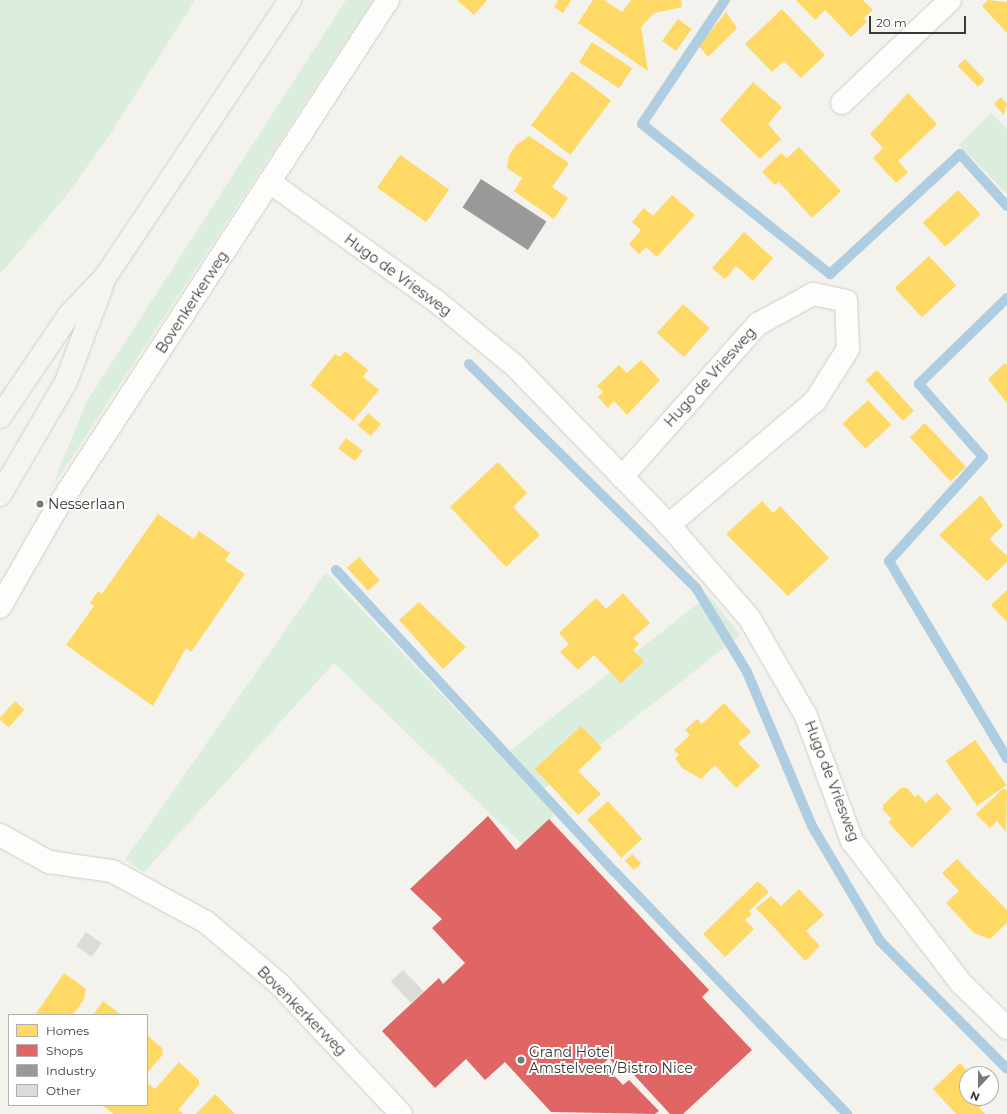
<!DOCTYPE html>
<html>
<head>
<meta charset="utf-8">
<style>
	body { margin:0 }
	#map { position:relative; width:1007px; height:1114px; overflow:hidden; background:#f4f2ec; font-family:Montserrat,sans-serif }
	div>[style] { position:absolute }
	.green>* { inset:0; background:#dbeddd; transform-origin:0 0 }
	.homes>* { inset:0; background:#ffd966; transform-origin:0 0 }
	.shops>* { inset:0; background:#e06666 }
	.industry>* { inset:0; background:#999; transform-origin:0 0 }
	.stream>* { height:10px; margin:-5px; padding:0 5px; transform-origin:5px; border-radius:5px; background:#afcde1 }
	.building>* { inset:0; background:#dddada; transform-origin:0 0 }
	.roads { filter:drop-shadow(0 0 1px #cfcdc8) drop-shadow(0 0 1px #cfcdc8) }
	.minor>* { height:22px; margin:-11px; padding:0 11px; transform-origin:11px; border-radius:11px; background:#fdfdfc }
	.secondary>* { height:22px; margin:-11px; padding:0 11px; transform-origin:11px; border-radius:11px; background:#f2f5f0 }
	.dots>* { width:11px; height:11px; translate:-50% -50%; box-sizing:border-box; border:2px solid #fff; border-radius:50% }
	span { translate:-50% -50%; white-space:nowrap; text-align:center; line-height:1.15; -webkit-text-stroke:4px #fff; paint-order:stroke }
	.street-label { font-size:14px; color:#3b3935 }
	.poi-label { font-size:14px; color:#3b3935 }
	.left { translate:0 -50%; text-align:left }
	.legend { position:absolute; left:8px; top:1014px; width:140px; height:92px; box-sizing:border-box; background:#fff; border:1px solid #b1b0ae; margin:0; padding:5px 7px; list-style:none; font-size:12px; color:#3b3935 }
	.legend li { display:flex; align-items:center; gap:8px; height:20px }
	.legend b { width:20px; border:1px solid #b1b0ae }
	.north { position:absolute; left:959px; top:1066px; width:40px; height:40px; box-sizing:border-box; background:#fff; border:1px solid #b1b0ae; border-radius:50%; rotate:202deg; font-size:11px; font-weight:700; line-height:16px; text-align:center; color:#3b3935 }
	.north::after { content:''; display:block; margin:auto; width:14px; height:18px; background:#7c7a75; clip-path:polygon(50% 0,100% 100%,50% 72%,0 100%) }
	.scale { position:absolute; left:869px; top:16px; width:97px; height:18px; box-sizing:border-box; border:2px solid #3b3935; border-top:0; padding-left:5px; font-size:12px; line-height:14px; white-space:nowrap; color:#3b3935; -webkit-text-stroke:3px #fff; paint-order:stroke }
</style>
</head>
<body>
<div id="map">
	<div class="green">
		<i style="clip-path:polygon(0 0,195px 0,111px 133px,66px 196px,0 274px)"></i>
		<i style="clip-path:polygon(346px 0,373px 0,51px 489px,87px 401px)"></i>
		<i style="clip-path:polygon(991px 113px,1007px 129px,1007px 194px,959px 145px)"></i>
		<i style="clip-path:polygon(326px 572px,554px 813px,546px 827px,525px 847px,334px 663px,144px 872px,125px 860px)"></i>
		<i style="left:709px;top:595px;width:51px;height:252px;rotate:52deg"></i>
	</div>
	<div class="homes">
		<i style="clip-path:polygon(457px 0,487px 0,474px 15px)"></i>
		<i style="clip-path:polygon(558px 0,571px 0,563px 13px,554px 7px)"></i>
		<i style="clip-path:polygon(593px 0,604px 0,622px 12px,631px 0,681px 0,682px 7px,654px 13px,641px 27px,648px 71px,578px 23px)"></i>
		<i style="clip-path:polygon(796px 0,863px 0,873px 10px,864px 18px,867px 22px,851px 37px,825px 10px,815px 20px)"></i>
		<i style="clip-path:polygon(988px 0,1007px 2px,1007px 33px,982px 6px)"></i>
		<i style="clip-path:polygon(782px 9px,825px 55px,801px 78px,784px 61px,772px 72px,745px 44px)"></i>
		<i style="clip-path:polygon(726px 12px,737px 28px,708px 57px,699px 46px)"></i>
		<i style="left:678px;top:19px;width:17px;height:27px;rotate:36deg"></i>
		<i style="left:592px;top:42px;width:48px;height:24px;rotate:33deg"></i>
		<i style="left:965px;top:59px;width:29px;height:10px;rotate:46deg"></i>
		<i style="left:572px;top:71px;width:49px;height:68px;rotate:37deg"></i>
		<i style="clip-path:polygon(753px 82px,782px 107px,768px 124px,781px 139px,760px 159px,720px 120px)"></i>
		<i style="clip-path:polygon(908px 93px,937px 124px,898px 161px,908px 172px,896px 183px,873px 158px,883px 148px,870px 134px)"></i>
		<i style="clip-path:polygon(1001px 97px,1007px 104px,1004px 115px,994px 104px)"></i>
		<i style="clip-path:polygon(529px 136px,569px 163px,552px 187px,568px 198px,554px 219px,514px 191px,522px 178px,507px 168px,509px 156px,515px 146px)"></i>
		<i style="clip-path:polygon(799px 147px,841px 191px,812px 218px,779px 182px,775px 185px,762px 172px,781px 153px,787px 158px)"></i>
		<i style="left:400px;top:155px;width:60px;height:40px;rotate:35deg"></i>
		<i style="left:958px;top:190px;width:33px;height:48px;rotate:47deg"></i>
		<i style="clip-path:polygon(672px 195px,695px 215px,657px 257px,646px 247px,639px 254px,629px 244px,641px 230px,632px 222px,644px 208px,653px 216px)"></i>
		<i style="clip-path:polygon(744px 232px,773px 258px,753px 281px,736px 266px,725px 279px,712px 268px)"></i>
		<i style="left:929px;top:256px;width:40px;height:47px;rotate:47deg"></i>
		<i style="left:683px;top:304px;width:36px;height:39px;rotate:42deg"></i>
		<i style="clip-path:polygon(345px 351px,368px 370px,363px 377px,379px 390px,353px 421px,310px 385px,335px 354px,340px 357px)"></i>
		<i style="clip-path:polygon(641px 360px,660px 380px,627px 415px,614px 401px,608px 408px,598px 397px,603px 392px,597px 386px,619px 365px,627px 373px)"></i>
		<i style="clip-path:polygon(1005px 363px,1007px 365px,1007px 403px,988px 379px)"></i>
		<i style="left:877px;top:370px;width:55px;height:15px;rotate:48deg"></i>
		<i style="left:868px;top:400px;width:34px;height:35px;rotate:47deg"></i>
		<i style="left:368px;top:413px;width:17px;height:16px;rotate:40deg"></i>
		<i style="left:925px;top:423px;width:60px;height:21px;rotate:47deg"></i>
		<i style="left:346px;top:438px;width:21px;height:13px;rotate:37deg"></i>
		<i style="clip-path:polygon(498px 462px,527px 493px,513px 507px,540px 535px,506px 567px,450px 507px)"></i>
		<i style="clip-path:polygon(981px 495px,1003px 526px,989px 539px,1007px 556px,1007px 562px,987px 581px,939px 535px)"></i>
		<i style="clip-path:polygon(762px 501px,773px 513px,780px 506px,829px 558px,788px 596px,726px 534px)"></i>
		<i style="clip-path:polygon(158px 514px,194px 539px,199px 531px,230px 553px,225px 560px,245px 574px,191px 652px,186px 648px,153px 706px,66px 645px,94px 606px,90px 603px,98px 591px,102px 594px)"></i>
		<i style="left:359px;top:557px;width:31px;height:16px;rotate:48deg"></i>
		<i style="clip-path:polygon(1007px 590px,1007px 622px,991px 605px)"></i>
		<i style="clip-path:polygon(623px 593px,650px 623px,633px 638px,639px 644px,633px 650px,644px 662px,621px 683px,594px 655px,578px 670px,560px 652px,569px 644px,559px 633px,596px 598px,606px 609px)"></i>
		<i style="clip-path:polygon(419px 602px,466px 647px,443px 669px,399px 620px)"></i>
		<i style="left:15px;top:701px;width:13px;height:24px;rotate:42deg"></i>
		<i style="clip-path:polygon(724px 703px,751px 732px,738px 743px,760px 766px,736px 788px,715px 765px,701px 779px,682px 768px,675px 758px,679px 755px,674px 750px,690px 735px,685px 730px,697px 719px,702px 724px)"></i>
		<i style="clip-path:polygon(581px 726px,602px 748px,578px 771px,601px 794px,578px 815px,535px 769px)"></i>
		<i style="left:975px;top:740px;width:55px;height:36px;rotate:55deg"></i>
		<i style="clip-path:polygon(901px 788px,907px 788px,915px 797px,918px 794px,926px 803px,937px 793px,952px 809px,912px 848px,888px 822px,892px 819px,883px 810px,883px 805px)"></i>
		<i style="clip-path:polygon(1004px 788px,1007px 791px,1006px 832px,997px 821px,990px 828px,976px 814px)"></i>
		<i style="left:608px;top:801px;width:51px;height:28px;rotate:48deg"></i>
		<i style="left:632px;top:854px;width:13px;height:10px;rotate:45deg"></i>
		<i style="clip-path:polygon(957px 859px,1007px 910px,1007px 923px,990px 939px,974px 933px,946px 903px,959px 891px,942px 873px)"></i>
		<i style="clip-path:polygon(758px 881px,769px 892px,749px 911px,752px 914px,745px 920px,754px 929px,725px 957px,703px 934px)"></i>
		<i style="clip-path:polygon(799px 889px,824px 915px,806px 931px,820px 946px,805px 961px,756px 908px,771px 896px,781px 906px)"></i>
		<i style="clip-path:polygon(64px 973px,86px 989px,84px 999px,73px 1015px,35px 1015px)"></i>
		<i style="clip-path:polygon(103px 1001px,116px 1011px,121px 1015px,93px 1015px)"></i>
		<i style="clip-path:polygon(147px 1035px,162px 1048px,163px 1054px,147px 1073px)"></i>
		<i style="clip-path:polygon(179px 1062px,199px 1080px,199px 1085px,178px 1110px,183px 1114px,113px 1114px,102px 1105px,147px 1105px,147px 1083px,155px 1089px)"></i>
		<i style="clip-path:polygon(960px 1063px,970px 1074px,967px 1098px,990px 1098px,979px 1108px,985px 1114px,956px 1114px,933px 1089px)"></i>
		<i style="clip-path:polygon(215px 1094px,234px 1113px,234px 1114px,196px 1114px)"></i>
	</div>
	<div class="shops">
		<i style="clip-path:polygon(488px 816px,516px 850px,549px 819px,709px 990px,702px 997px,752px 1050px,683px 1114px,670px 1114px,623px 1063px,617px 1068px,609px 1058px,603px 1064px,623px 1085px,629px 1080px,659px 1111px,655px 1114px,551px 1112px,505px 1062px,485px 1080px,466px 1059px,435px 1088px,382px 1031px,439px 978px,443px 984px,465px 963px,432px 928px,442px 919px,410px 889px)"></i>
	</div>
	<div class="industry">
		<i style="left:481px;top:179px;width:78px;height:34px;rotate:33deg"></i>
	</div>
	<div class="stream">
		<i style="left:725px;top:0;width:149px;rotate:123.8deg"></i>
		<i style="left:642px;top:124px;width:241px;rotate:38.6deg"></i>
		<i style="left:830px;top:274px;width:177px;rotate:-42.7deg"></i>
		<i style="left:960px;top:154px;width:70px;rotate:47.9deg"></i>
		<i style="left:1007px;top:298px;width:123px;rotate:135.7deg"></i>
		<i style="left:919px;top:384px;width:97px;rotate:48.8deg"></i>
		<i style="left:983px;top:457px;width:140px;rotate:132.1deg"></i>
		<i style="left:889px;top:561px;width:230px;rotate:59.1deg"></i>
		<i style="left:469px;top:364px;width:319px;rotate:44.6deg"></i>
		<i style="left:696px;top:588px;width:98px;rotate:58.7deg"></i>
		<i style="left:747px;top:672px;width:167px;rotate:67.1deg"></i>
		<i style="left:812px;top:826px;width:134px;rotate:59.4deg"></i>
		<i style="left:880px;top:941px;width:180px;rotate:45.2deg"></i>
		<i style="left:336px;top:570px;width:410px;rotate:47.3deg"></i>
		<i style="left:614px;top:871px;width:337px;rotate:46.2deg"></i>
	</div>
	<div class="building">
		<i style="left:86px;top:932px;width:19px;height:17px;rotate:35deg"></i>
		<i style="left:403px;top:970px;width:30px;height:17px;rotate:46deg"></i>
	</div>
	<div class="roads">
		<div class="minor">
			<i style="left:842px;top:103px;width:149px;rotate:-43.6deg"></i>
			<i style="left:271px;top:183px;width:203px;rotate:35.6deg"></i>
			<i style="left:436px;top:301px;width:102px;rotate:39.4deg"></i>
			<i style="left:515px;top:366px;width:221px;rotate:45.9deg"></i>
			<i style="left:669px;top:525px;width:124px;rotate:49.2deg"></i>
			<i style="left:750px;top:619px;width:112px;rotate:60deg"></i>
			<i style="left:806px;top:716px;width:133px;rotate:69.8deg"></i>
			<i style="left:852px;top:841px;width:178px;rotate:52.5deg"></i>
			<i style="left:960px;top:982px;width:66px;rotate:44.4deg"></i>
			<i style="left:622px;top:477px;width:205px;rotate:-48.4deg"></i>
			<i style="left:758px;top:324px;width:63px;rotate:-28.6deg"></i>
			<i style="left:813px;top:294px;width:34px;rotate:12deg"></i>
			<i style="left:846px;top:301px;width:48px;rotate:87.6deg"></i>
			<i style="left:848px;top:349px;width:62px;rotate:122.4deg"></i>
			<i style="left:815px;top:401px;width:192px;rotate:139.7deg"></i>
			<i style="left:0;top:607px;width:111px;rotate:-60.2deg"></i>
			<i style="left:55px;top:511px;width:610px;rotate:-56.91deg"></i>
			<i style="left:0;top:835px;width:56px;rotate:28.9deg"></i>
			<i style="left:49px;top:862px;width:64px;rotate:8.1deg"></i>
			<i style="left:112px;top:871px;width:107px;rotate:28.5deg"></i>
			<i style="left:206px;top:922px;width:96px;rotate:40.3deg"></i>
			<i style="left:279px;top:984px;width:178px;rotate:46.8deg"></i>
		</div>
		<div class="secondary">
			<i style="left:0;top:417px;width:123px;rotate:-55.9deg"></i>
			<i style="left:69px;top:315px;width:54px;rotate:-46.5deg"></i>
			<i style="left:106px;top:276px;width:332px;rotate:-56.3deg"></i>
			<i style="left:0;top:495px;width:131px;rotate:-59.7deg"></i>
			<i style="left:66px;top:382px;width:103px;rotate:-69.4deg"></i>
		</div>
	</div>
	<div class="dots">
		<i style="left:40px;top:504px;background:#7c7a75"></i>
		<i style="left:521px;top:1060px;background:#7c7a75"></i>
	</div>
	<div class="street-label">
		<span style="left:398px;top:275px;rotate:36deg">Hugo de Vriesweg</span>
		<span style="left:192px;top:302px;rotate:-57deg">Bovenkerkerweg</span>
		<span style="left:710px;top:377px;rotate:-48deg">Hugo de Vriesweg</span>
		<span style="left:832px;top:781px;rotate:69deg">Hugo de Vriesweg</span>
		<span style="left:302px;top:1011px;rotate:45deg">Bovenkerkerweg</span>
	</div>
	<div class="poi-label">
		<span class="left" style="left:48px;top:504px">Nesserlaan</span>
		<span class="left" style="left:529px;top:1060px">Grand Hotel<br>Amstelveen/Bistro Nice</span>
	</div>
	<ul class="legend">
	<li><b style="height:11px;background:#ffd966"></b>Homes</li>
	<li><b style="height:11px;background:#e06666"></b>Shops</li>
	<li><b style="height:11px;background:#999"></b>Industry</li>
	<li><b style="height:11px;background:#dddada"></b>Other</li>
	</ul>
	<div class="north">N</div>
	<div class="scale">20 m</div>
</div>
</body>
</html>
